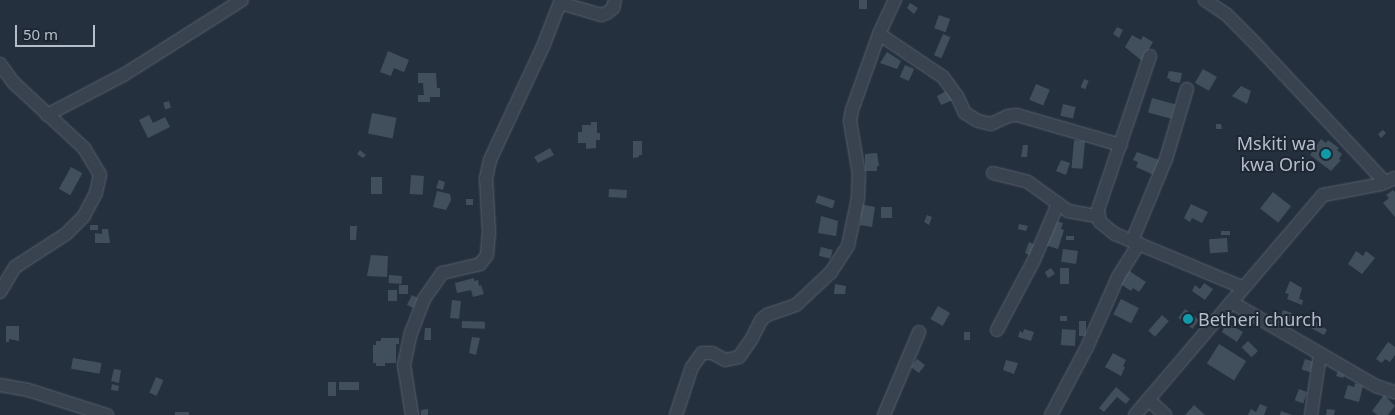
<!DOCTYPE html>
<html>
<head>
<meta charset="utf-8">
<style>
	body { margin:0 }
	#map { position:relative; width:1395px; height:415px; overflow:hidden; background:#25303f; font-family:"Noto Sans",sans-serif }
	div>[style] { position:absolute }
	.building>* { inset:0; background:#414f5d; transform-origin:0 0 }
	.roads { filter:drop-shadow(0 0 1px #57606c) drop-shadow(0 0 1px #57606c) }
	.street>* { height:12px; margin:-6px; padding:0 6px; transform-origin:6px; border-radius:6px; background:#39424f }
	.dots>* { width:14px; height:14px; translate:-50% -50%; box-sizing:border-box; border:2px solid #1e2734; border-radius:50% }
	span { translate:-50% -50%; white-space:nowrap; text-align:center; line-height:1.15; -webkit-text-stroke:4px #1e2734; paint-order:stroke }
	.poi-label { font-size:18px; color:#b5bdc9 }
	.right { translate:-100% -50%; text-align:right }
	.left { translate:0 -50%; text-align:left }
	.scale { position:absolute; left:15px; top:25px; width:80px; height:22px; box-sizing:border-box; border:2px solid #b5bdc9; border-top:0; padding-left:6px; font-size:15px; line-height:18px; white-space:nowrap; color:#b5bdc9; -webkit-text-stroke:4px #1e2734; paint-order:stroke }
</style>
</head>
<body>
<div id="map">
	<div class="building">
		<i style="left:859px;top:0;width:8px;height:9px"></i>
		<i style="clip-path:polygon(910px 3px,918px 8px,914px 14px,907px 8px)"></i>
		<i style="left:939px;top:15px;width:12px;height:14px;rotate:20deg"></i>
		<i style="clip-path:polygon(1117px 27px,1123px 30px,1119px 38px,1113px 34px)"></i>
		<i style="left:943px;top:34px;width:8px;height:23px;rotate:23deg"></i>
		<i style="clip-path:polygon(1132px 35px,1141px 40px,1143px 36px,1153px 42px,1142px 61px,1125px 47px)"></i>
		<i style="clip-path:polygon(388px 51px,409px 60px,404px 72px,394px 68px,391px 76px,380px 72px)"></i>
		<i style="clip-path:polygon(887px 52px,901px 61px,897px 69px,880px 63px)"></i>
		<i style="left:905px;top:65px;width:10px;height:13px;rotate:24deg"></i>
		<i style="left:1203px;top:69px;width:16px;height:16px;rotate:30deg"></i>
		<i style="clip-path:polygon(1169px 71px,1182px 73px,1180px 83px,1170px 81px,1170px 79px,1167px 78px)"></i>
		<i style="clip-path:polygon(418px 73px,436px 73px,437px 88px,440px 88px,440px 97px,430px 97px,430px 102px,418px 102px,418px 95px,424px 95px,423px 83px,418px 83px)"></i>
		<i style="left:1084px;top:79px;width:5px;height:9px;rotate:22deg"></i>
		<i style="left:1036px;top:84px;width:15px;height:17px;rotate:23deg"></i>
		<i style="clip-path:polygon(1241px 86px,1251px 91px,1247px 104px,1232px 96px)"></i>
		<i style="clip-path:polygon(948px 90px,953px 100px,941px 105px,937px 96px)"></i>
		<i style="left:1152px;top:98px;width:24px;height:15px;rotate:15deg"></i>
		<i style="left:169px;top:101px;width:7px;height:6px;rotate:74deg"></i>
		<i style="left:1063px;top:104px;width:13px;height:12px;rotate:13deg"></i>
		<i style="left:372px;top:113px;width:25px;height:21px;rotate:11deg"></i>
		<i style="clip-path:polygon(149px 115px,153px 123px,165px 117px,170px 127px,148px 138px,139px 120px)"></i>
		<i style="clip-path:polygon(591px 122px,597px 122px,597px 133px,600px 133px,600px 140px,596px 140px,596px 148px,586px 149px,586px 143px,578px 143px,578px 132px,582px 132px,582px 125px,591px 125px)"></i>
		<i style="clip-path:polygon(1216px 124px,1221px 124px,1222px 129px,1216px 129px)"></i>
		<i style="clip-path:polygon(1383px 130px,1386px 133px,1381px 138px,1378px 134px)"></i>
		<i style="clip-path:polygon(1321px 139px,1326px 143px,1328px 140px,1339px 148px,1337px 150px,1342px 154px,1339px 159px,1341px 160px,1331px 171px,1310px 155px)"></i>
		<i style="left:1074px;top:140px;width:11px;height:28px;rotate:5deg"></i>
		<i style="clip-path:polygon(633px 141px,642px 141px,642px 155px,639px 155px,639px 157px,633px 158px)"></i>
		<i style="clip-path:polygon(1023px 145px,1028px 145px,1027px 157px,1021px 157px)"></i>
		<i style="clip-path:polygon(550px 148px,554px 155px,538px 163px,534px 157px)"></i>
		<i style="clip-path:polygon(360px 150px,366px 155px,363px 158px,357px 154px)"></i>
		<i style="clip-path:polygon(1137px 152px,1162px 161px,1156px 176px,1136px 167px,1138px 162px,1133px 160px)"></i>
		<i style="clip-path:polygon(877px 153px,879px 166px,877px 166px,877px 171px,865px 171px,865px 154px)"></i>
		<i style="clip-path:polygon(1061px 160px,1070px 163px,1066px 175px,1056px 171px)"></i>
		<i style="left:71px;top:167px;width:13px;height:25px;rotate:29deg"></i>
		<i style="left:411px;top:175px;width:13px;height:19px;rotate:4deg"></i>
		<i style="left:371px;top:177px;width:11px;height:17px"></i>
		<i style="clip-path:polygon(439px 180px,445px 182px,443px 190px,436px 188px)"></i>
		<i style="left:609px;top:189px;width:18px;height:8px;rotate:3deg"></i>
		<i style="clip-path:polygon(1393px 190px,1395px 192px,1395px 217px,1383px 203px,1389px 198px,1386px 195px)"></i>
		<i style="clip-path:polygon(437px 191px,450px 194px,451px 200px,446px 210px,433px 207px)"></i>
		<i style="left:1273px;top:192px;width:23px;height:21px;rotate:38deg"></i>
		<i style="left:818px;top:195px;width:18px;height:8px;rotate:19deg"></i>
		<i style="left:466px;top:199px;width:7px;height:6px"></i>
		<i style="clip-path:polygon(860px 204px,875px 207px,872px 227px,860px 225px,861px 217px,858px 217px)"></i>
		<i style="clip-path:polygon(1191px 204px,1208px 212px,1202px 223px,1192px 218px,1190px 222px,1184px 218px)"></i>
		<i style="left:881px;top:207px;width:11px;height:11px"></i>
		<i style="clip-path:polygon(927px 215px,932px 217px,929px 225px,924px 222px)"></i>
		<i style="clip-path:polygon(821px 216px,838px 221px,836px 236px,818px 233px)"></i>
		<i style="clip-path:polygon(1052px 220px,1063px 223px,1061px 229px,1064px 230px,1058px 249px,1045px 245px)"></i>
		<i style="clip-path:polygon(1019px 224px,1028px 226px,1026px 231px,1018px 229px)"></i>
		<i style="left:90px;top:225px;width:8px;height:5px"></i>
		<i style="clip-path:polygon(350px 226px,357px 226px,356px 240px,350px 240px)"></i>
		<i style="clip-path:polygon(102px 229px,108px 229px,110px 243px,95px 243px,95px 233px,102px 234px)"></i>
		<i style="left:1221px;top:231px;width:9px;height:4px"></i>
		<i style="left:1066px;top:236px;width:8px;height:4px"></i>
		<i style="left:1227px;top:238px;width:14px;height:18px;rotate:86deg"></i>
		<i style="clip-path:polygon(1029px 242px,1036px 245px,1031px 256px,1025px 253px)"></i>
		<i style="left:821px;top:247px;width:12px;height:9px;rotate:14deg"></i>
		<i style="left:1063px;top:249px;width:15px;height:13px;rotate:8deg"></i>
		<i style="clip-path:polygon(1356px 251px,1363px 256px,1366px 251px,1375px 258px,1362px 274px,1348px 264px)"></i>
		<i style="clip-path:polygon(371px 255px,388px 256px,387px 277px,367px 276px)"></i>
		<i style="clip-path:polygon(1051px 268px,1055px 274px,1048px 278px,1045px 272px)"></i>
		<i style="left:1060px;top:268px;width:9px;height:16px"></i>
		<i style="clip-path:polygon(1128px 270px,1146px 282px,1139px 292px,1133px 288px,1131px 291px,1119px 283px)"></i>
		<i style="left:389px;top:275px;width:13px;height:8px;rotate:4deg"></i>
		<i style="clip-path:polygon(474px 278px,474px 281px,478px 280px,479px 286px,481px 285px,484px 294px,473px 297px,471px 290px,457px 293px,455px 283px)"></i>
		<i style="clip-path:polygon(1290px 281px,1302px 288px,1299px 299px,1303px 300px,1302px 305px,1287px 299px,1289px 294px,1285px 293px)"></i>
		<i style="clip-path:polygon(1204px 283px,1213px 289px,1205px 300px,1192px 291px,1195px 285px,1200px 289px)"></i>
		<i style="clip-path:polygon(835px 284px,846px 286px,845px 294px,834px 294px)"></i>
		<i style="left:399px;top:285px;width:9px;height:9px"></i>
		<i style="left:388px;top:290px;width:9px;height:11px"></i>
		<i style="left:412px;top:295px;width:7px;height:11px;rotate:27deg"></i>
		<i style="left:1121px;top:299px;width:20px;height:17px;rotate:27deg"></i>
		<i style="left:452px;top:300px;width:9px;height:18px;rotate:6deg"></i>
		<i style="left:938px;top:306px;width:14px;height:15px;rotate:30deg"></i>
		<i style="left:1185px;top:309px;width:18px;height:11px;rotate:38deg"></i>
		<i style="clip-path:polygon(1283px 310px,1292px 313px,1289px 325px,1279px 321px)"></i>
		<i style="left:1162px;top:315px;width:9px;height:21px;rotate:41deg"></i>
		<i style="left:1060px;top:316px;width:7px;height:5px"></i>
		<i style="clip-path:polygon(1313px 319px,1327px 330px,1324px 335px,1309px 327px)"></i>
		<i style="left:462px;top:321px;width:23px;height:7px;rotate:2deg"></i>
		<i style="left:1079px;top:321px;width:7px;height:15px"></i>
		<i style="clip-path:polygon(1231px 325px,1243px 332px,1237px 342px,1222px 332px,1225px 326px,1229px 329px)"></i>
		<i style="clip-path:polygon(6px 326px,19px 326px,19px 341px,9px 339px,9px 342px,6px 342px)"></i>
		<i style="clip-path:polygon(425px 328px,431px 328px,431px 340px,424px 340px)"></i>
		<i style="clip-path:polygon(1024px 329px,1034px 332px,1031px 341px,1018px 337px,1020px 331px,1023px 333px)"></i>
		<i style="left:1062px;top:329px;width:14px;height:16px;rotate:4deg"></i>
		<i style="left:964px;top:332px;width:6px;height:8px"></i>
		<i style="clip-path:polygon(472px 337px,480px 338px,476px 355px,469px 353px)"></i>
		<i style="clip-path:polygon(381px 338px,399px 338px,399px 344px,396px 344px,396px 363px,385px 363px,385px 366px,376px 366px,376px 363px,373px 363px,373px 345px,376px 345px,376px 341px,381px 341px)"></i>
		<i style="left:1248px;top:341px;width:14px;height:9px;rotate:45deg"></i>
		<i style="clip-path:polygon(1388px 342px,1395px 347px,1395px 355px,1390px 362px,1385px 359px,1382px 363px,1376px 359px)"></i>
		<i style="left:1219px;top:344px;width:32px;height:23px;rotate:32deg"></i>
		<i style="clip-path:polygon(1113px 353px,1126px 360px,1123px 366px,1125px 367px,1121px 376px,1105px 367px)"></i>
		<i style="left:73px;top:358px;width:29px;height:11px;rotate:10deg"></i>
		<i style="left:917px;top:359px;width:10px;height:10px;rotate:37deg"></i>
		<i style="left:1305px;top:359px;width:9px;height:11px;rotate:18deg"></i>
		<i style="clip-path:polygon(1006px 360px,1018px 363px,1014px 374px,1003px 370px)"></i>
		<i style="clip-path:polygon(114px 369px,121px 370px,119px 383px,111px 381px)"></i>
		<i style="clip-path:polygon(1338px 371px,1345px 374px,1343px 378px,1336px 376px)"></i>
		<i style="left:156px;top:377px;width:8px;height:17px;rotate:23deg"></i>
		<i style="left:336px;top:382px;width:14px;height:8px;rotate:90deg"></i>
		<i style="left:359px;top:382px;width:8px;height:20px;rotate:90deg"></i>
		<i style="clip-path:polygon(1355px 383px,1363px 386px,1359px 402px,1344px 398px,1348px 385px,1354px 387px)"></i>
		<i style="clip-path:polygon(112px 384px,119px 386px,118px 391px,111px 390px)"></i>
		<i style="clip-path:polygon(1116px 387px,1130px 399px,1126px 404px,1117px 397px,1104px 412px,1099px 408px)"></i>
		<i style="left:1299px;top:389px;width:9px;height:12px;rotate:21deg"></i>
		<i style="clip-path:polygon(1384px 395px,1395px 406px,1388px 415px,1377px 415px,1372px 411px)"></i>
		<i style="clip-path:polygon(1260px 404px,1267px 407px,1264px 415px,1248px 415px,1251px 409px,1256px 412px)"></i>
		<i style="clip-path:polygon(1194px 405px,1205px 415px,1185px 415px)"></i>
		<i style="clip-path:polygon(428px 409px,428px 415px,421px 415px,421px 410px)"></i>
		<i style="clip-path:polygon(1327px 409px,1335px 410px,1334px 415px,1326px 415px)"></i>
		<i style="clip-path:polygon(1281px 411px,1292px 415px,1280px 415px)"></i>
		<i style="left:175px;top:412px;width:14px;height:3px"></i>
	</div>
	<div class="roads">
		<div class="street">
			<i style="left:1205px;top:0;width:25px;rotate:34deg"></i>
			<i style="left:1226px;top:14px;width:37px;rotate:45deg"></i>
			<i style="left:1252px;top:40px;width:195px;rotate:46.9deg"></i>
			<i style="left:560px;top:3px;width:43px;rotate:16.3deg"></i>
			<i style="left:601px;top:15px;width:6px;rotate:-18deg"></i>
			<i style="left:607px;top:13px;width:8px;rotate:-40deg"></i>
			<i style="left:613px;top:8px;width:8px;rotate:-76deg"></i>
			<i style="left:879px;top:34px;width:77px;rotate:33.9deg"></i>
			<i style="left:943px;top:77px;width:24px;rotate:54deg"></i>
			<i style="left:957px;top:96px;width:19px;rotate:65deg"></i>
			<i style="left:965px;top:113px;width:15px;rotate:32deg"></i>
			<i style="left:978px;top:121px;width:13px;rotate:13deg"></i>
			<i style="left:991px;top:124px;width:19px;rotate:-25deg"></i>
			<i style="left:1008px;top:116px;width:9px;rotate:-6deg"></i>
			<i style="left:1017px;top:115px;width:108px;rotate:16.1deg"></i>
			<i style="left:1150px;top:56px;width:163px;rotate:108.7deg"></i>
			<i style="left:1098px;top:210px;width:12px;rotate:81deg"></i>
			<i style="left:1100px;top:222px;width:19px;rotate:39deg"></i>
			<i style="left:1115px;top:234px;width:138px;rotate:22.7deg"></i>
			<i style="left:0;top:64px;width:24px;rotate:54deg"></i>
			<i style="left:14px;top:83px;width:96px;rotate:42.9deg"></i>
			<i style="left:84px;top:148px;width:31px;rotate:59deg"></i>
			<i style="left:100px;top:175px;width:18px;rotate:103deg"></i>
			<i style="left:96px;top:193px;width:26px;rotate:118deg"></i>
			<i style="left:84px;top:216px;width:25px;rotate:135deg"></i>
			<i style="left:66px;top:234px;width:61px;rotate:147.1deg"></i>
			<i style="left:15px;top:267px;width:29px;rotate:121deg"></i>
			<i style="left:47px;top:115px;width:88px;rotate:-27.7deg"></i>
			<i style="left:125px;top:74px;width:138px;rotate:-32.3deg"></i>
			<i style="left:993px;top:173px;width:36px;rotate:14deg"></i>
			<i style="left:1028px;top:182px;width:49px;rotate:35.9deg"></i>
			<i style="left:1068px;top:211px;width:29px;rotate:10deg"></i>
			<i style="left:1132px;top:241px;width:89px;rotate:-67.5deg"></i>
			<i style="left:1166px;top:159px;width:73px;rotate:-73.3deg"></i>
			<i style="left:1231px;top:302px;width:168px;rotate:30.1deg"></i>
			<i style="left:1376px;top:386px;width:20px;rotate:18deg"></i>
			<i style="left:997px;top:330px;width:79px;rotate:-62.1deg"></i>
			<i style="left:1034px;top:260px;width:61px;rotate:-66.8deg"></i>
			<i style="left:0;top:385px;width:28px;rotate:10deg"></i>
			<i style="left:28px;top:390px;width:83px;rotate:17.6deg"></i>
			<i style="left:1149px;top:400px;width:22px;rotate:43deg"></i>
			<i style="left:412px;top:415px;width:51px;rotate:-99.1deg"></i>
			<i style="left:404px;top:365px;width:33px;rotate:-78deg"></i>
			<i style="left:411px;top:333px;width:36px;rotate:-69deg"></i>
			<i style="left:424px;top:299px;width:32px;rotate:-55deg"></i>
			<i style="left:442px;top:273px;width:39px;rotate:-13deg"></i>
			<i style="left:480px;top:264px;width:11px;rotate:-52deg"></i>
			<i style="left:487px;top:255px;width:23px;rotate:-85deg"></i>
			<i style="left:489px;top:232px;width:54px;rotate:-93.2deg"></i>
			<i style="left:486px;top:178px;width:18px;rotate:-77deg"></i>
			<i style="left:490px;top:160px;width:128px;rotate:-65deg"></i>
			<i style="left:544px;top:44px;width:47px;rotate:-68.9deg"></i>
			<i style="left:676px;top:415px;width:51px;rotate:-71.6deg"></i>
			<i style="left:692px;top:367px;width:17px;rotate:-54deg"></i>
			<i style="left:702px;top:353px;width:10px"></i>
			<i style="left:712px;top:353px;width:15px;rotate:28deg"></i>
			<i style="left:725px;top:360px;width:14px;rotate:-12deg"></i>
			<i style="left:739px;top:357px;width:21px;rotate:-55deg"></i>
			<i style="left:751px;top:340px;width:22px;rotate:-63deg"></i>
			<i style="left:761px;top:320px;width:8px;rotate:-40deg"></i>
			<i style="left:767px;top:315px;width:31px;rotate:-19deg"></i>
			<i style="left:796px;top:305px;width:48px;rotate:-43.3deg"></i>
			<i style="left:831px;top:272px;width:31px;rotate:-57deg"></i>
			<i style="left:848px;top:246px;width:49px;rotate:-78.2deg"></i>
			<i style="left:858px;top:198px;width:24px;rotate:-88deg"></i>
			<i style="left:859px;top:174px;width:54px;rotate:-99.6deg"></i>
			<i style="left:850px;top:121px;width:11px;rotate:-80deg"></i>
			<i style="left:852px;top:110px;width:81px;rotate:-70.4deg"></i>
			<i style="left:879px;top:34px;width:38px;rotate:-65deg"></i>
			<i style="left:884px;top:415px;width:90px;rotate:-67.1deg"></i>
			<i style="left:1051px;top:415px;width:77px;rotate:-62.1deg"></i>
			<i style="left:1087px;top:347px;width:77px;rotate:-66.1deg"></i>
			<i style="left:1118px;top:277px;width:39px;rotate:-58deg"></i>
			<i style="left:1135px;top:415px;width:289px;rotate:-49.5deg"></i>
			<i style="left:1323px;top:195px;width:59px;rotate:-10.7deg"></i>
			<i style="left:1381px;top:184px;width:15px;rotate:-23deg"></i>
			<i style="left:1311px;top:415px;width:61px;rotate:-81.5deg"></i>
		</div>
	</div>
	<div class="dots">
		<i style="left:1326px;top:154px;background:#0f9aa8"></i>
		<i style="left:1188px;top:319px;background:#0f9aa8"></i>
	</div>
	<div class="poi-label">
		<span class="right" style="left:1316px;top:154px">Mskiti wa<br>kwa Orio</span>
		<span class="left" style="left:1198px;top:319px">Betheri church</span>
	</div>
	<div class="scale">50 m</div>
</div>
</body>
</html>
